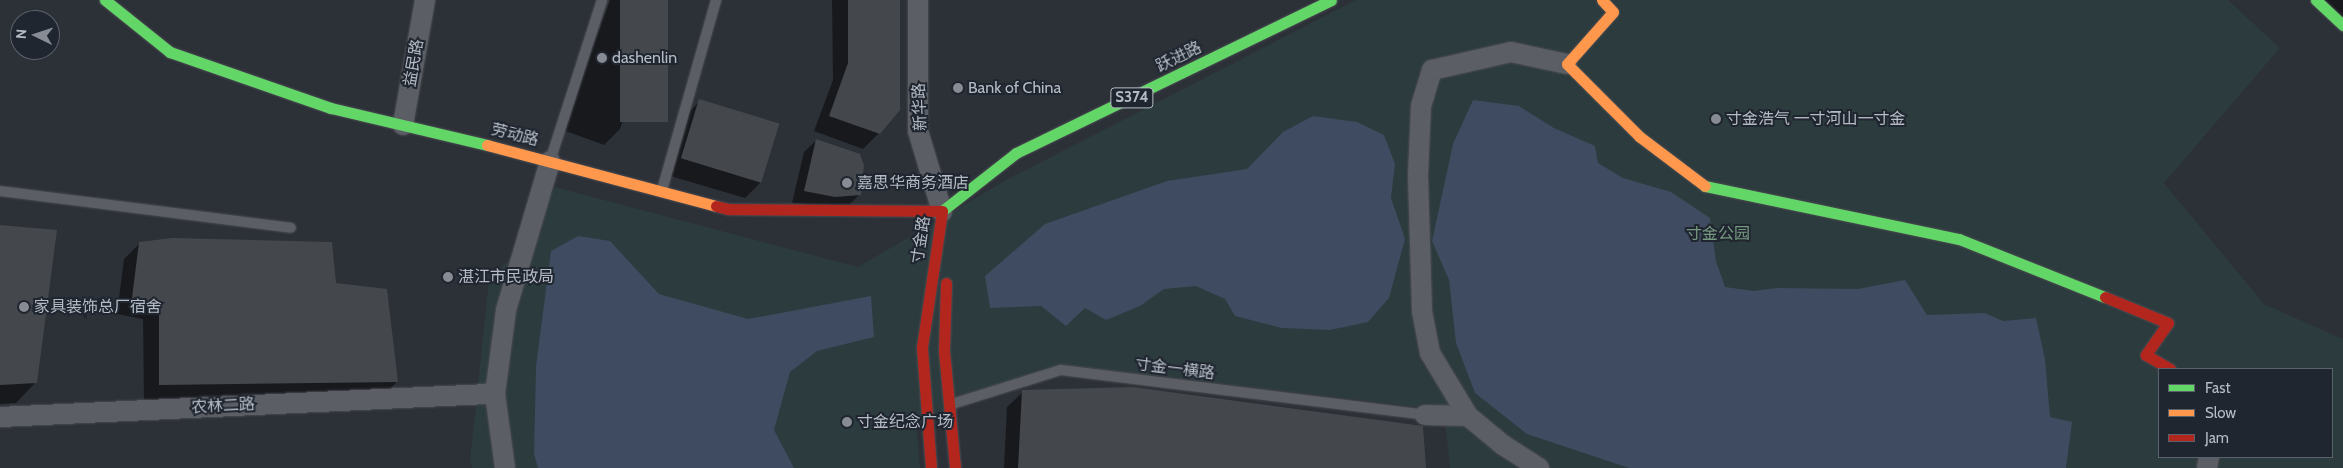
<!DOCTYPE html>
<html>
<head>
<meta charset="utf-8">
<style>
	body { margin:0 }
	#map { position:relative; width:2343px; height:468px; overflow:hidden; background:#2c3037; font-family:Cabin,"Noto Sans SC",sans-serif }
	div>[style] { position:absolute }
	.green>* { inset:0; background:#2c3b3d }
	.water>* { inset:0; background:#3e4b60 }
	.shadow>* { inset:0; background:#0007 }
	.building>* { inset:0; background:#44474c; transform-origin:0 0 }
	.roads { filter:drop-shadow(0 0 1px #4a4c52) drop-shadow(0 0 1px #4a4c52) }
	.lane>* { height:10px; margin:-5px; padding:0 5px; transform-origin:5px; border-radius:5px; background:#5b5e64 }
	.street>* { height:20px; margin:-10px; padding:0 10px; transform-origin:10px; border-radius:10px; background:#5b5e64 }
	.fast>* { height:11px; margin:-5.5px; padding:0 5.5px; transform-origin:5.5px; border-radius:5.5px; background:#63d668 }
	.slow>* { height:11px; margin:-5.5px; padding:0 5.5px; transform-origin:5.5px; border-radius:5.5px; background:#ff974d }
	.jam>* { height:11px; margin:-5.5px; padding:0 5.5px; transform-origin:5.5px; border-radius:5.5px; background:#b3261e }
	.dots>* { width:14px; height:14px; translate:-50% -50%; box-sizing:border-box; border:2px solid #202630; border-radius:50% }
	span { translate:-50% -50%; white-space:nowrap; text-align:center; line-height:1.15; -webkit-text-stroke:4px #202630; paint-order:stroke }
	.shield-label span { padding:1px 4px; background:#202630; border:1px solid; border-radius:4px; -webkit-text-stroke-width:0 }
	.shield-label { font-size:15px; color:#b6bcc6; font-weight:700 }
	.street-label { font-size:16px; color:#b6bcc6 }
	.poi-label { font-size:16px; color:#b6bcc6 }
	.left { translate:0 -50%; text-align:left }
	.park-label { font-size:16px; color:#779981 }
	.legend { position:absolute; left:2158px; top:368px; width:175px; height:90px; box-sizing:border-box; background:#202630; border:1px solid #5c626c; margin:0; padding:6px 9px; list-style:none; font-size:15px; color:#b6bcc6 }
	.legend li { display:flex; align-items:center; gap:10px; height:25px }
	.legend b { width:25px; border:1px solid #5c626c }
	.north { position:absolute; left:10px; top:10px; width:50px; height:50px; box-sizing:border-box; background:#202630; border:1px solid #5c626c; border-radius:50%; rotate:274deg; font-size:14px; font-weight:700; line-height:20px; text-align:center; color:#b6bcc6 }
	.north::after { content:''; display:block; margin:auto; width:18px; height:22px; background:#868b94; clip-path:polygon(50% 0,100% 100%,50% 72%,0 100%) }
</style>
</head>
<body>
<div id="map">
	<div class="green">
		<i style="clip-path:polygon(evenodd,1356px 0,2228px 0,2280px 48px,2164px 183px,2264px 304px,2343px 339px,2343px 468px,1450px 468px,1444px 410px,1063px 365px,916px 421px,920px 468px,472px 468px,470px 461px,489px 279px,526px 244px,555px 187px,858px 267px,1008px 179px,1356px 0,2159px 369px,2332px 369px,2332px 457px,2159px 457px,2159px 369px)"></i>
	</div>
	<div class="water">
		<i style="clip-path:polygon(1473px 100px,1519px 106px,1554px 128px,1595px 146px,1598px 163px,1623px 178px,1671px 192px,1710px 218px,1716px 261px,1725px 287px,1754px 291px,1777px 288px,1858px 289px,1905px 280px,1927px 315px,1985px 313px,2003px 321px,2036px 318px,2045px 359px,2050px 417px,2072px 422px,2066px 468px,1629px 468px,1527px 434px,1475px 393px,1456px 343px,1449px 280px,1432px 241px,1453px 144px)"></i>
		<i style="clip-path:polygon(1313px 116px,1357px 122px,1384px 135px,1395px 164px,1391px 198px,1405px 239px,1389px 298px,1368px 322px,1330px 330px,1282px 328px,1235px 316px,1225px 299px,1196px 286px,1164px 289px,1140px 306px,1106px 320px,1085px 308px,1066px 326px,1041px 306px,990px 308px,985px 276px,1045px 224px,1167px 181px,1247px 169px,1283px 132px)"></i>
		<i style="clip-path:polygon(578px 236px,610px 241px,659px 294px,748px 319px,871px 296px,874px 337px,817px 351px,790px 372px,774px 430px,794px 468px,538px 468px,534px 454px,536px 366px,551px 251px)"></i>
	</div>
	<div class="shadow">
		<i style="clip-path:polygon(610px 0,666px 0,620px 129px,604px 145px,563px 130px)"></i>
		<i style="clip-path:polygon(832px 0,899px 0,879px 133px,863px 149px,814px 131px,833px 80px)"></i>
		<i style="clip-path:polygon(2318px 0,2343px 0,2343px 24px)"></i>
		<i style="clip-path:polygon(700px 101px,761px 182px,745px 198px,667px 175px,684px 117px)"></i>
		<i style="clip-path:polygon(817px 140px,860px 194px,847px 207px,792px 203px,804px 152px)"></i>
		<i style="clip-path:polygon(0 226px,36px 382px,16px 403px,0 404px)"></i>
		<i style="clip-path:polygon(140px 243px,397px 382px,381px 397px,144px 400px,143px 319px,117px 314px,124px 259px)"></i>
		<i style="clip-path:polygon(1023px 392px,1425px 468px,1004px 468px,1007px 407px)"></i>
	</div>
	<div class="building">
		<i style="left:620px;top:0;width:48px;height:122px"></i>
		<i style="clip-path:polygon(848px 0,900px 0,900px 110px,880px 134px,829px 116px,848px 63px)"></i>
		<i style="left:699px;top:99px;width:84px;height:62px;rotate:17deg"></i>
		<i style="clip-path:polygon(816px 139px,860px 154px,864px 165px,861px 195px,835px 197px,804px 191px)"></i>
		<i style="clip-path:polygon(0 225px,57px 230px,37px 383px,0 385px)"></i>
		<i style="clip-path:polygon(172px 238px,332px 242px,336px 283px,387px 289px,398px 382px,159px 385px,159px 303px,132px 298px,139px 242px)"></i>
		<i style="clip-path:polygon(1133px 387px,1423px 426px,1426px 468px,1018px 468px,1022px 390px)"></i>
	</div>
	<div class="roads">
		<div class="lane">
			<i style="left:550px;top:161px;width:169px;rotate:-72.1deg"></i>
			<i style="left:662px;top:190px;width:198px;rotate:-74.1deg"></i>
			<i style="left:0;top:191px;width:293px;rotate:7.2deg"></i>
			<i style="left:949px;top:405px;width:117px;rotate:-17.4deg"></i>
			<i style="left:1061px;top:370px;width:367px;rotate:7deg"></i>
		</div>
		<div class="street">
			<i style="left:918px;top:0;width:131px;rotate:90deg"></i>
			<i style="left:918px;top:131px;width:84px;rotate:73.3deg"></i>
			<i style="left:403px;top:125px;width:127px;rotate:-80deg"></i>
			<i style="left:1425px;top:415px;width:43px;rotate:1.3deg"></i>
			<i style="left:1468px;top:416px;width:45px;rotate:39.6deg"></i>
			<i style="left:1503px;top:445px;width:43px;rotate:32.6deg"></i>
			<i style="left:1468px;top:416px;width:74px;rotate:-121.1deg"></i>
			<i style="left:1430px;top:353px;width:43px;rotate:-100.8deg"></i>
			<i style="left:1422px;top:311px;width:136px;rotate:-91.7deg"></i>
			<i style="left:1418px;top:175px;width:69px;rotate:-87.5deg"></i>
			<i style="left:1421px;top:106px;width:38px;rotate:-73deg"></i>
			<i style="left:1432px;top:70px;width:81px;rotate:-12.8deg"></i>
			<i style="left:1511px;top:52px;width:57px;rotate:12.1deg"></i>
			<i style="left:0;top:417px;width:496px;rotate:-2.7deg"></i>
			<i style="left:505px;top:468px;width:75px;rotate:-97.7deg"></i>
			<i style="left:495px;top:394px;width:85px;rotate:-82.5deg"></i>
			<i style="left:506px;top:310px;width:155px;rotate:-73.5deg"></i>
			<i style="left:2207px;top:468px;width:11px;rotate:-80deg"></i>
		</div>
		<div class="fast">
			<i style="left:105px;top:0;width:83px;rotate:38.7deg"></i>
			<i style="left:170px;top:52px;width:170px;rotate:19.2deg"></i>
			<i style="left:331px;top:108px;width:160px;rotate:13.3deg"></i>
			<i style="left:2316px;top:0;width:37px;rotate:43deg"></i>
			<i style="left:1705px;top:186px;width:259px;rotate:11.8deg"></i>
			<i style="left:1959px;top:239px;width:157px;rotate:21.7deg"></i>
			<i style="left:942px;top:211px;width:94px;rotate:-38.1deg"></i>
			<i style="left:1016px;top:153px;width:350px;rotate:-25.9deg"></i>
		</div>
		<div class="slow">
			<i style="left:1602px;top:0;width:16px;rotate:47deg"></i>
			<i style="left:1613px;top:12px;width:69px;rotate:131.5deg"></i>
			<i style="left:1567px;top:64px;width:103px;rotate:45deg"></i>
			<i style="left:1640px;top:137px;width:81px;rotate:37deg"></i>
			<i style="left:487px;top:145px;width:237px;rotate:14.9deg"></i>
		</div>
		<div class="jam">
			<i style="left:716px;top:206px;width:12px;rotate:14deg"></i>
			<i style="left:728px;top:209px;width:214px;rotate:0.5deg"></i>
			<i style="left:946px;top:283px;width:68px;rotate:91.7deg"></i>
			<i style="left:944px;top:351px;width:118px;rotate:84.6deg"></i>
			<i style="left:2105px;top:297px;width:68px;rotate:22.4deg"></i>
			<i style="left:2168px;top:323px;width:39px;rotate:125deg"></i>
			<i style="left:2146px;top:355px;width:28px;rotate:30deg"></i>
			<i style="left:931px;top:468px;width:121px;rotate:-94.3deg"></i>
			<i style="left:922px;top:347px;width:137px;rotate:-81.6deg"></i>
		</div>
	</div>
	<div class="dots">
		<i style="left:602px;top:58px;background:#868b94"></i>
		<i style="left:958px;top:88px;background:#868b94"></i>
		<i style="left:1716px;top:119px;background:#868b94"></i>
		<i style="left:847px;top:183px;background:#868b94"></i>
		<i style="left:448px;top:277px;background:#868b94"></i>
		<i style="left:24px;top:307px;background:#868b94"></i>
		<i style="left:847px;top:422px;background:#868b94"></i>
	</div>
	<div class="shield-label">
		<span style="left:1132px;top:98px">S374</span>
	</div>
	<div class="street-label">
		<span style="left:1179px;top:57px;rotate:-26deg">跃进路</span>
		<span style="left:414px;top:63px;rotate:-80deg">益民路</span>
		<span style="left:920px;top:107px;rotate:-92deg">新华路</span>
		<span style="left:515px;top:135px;rotate:14deg">劳动路</span>
		<span style="left:921px;top:240px;rotate:-81deg">寸金路</span>
		<span style="left:1175px;top:369px;rotate:7deg">寸金一横路</span>
		<span style="left:223px;top:406px;rotate:-3deg">农林二路</span>
	</div>
	<div class="poi-label">
		<span class="left" style="left:612px;top:58px">dashenlin</span>
		<span class="left" style="left:968px;top:88px">Bank of China</span>
		<span class="left" style="left:1726px;top:119px">寸金浩气 一寸河山一寸金</span>
		<span class="left" style="left:857px;top:183px">嘉思华商务酒店</span>
		<span class="left" style="left:458px;top:277px">湛江市民政局</span>
		<span class="left" style="left:34px;top:307px">家具装饰总厂宿舍</span>
		<span class="left" style="left:857px;top:422px">寸金纪念广场</span>
	</div>
	<div class="park-label">
		<span style="left:1718px;top:234px">寸金公园</span>
	</div>
	<ul class="legend">
	<li><b style="height:6px;background:#63d668"></b>Fast</li>
	<li><b style="height:6px;background:#ff974d"></b>Slow</li>
	<li><b style="height:6px;background:#b3261e"></b>Jam</li>
	</ul>
	<div class="north">N</div>
</div>
</body>
</html>
